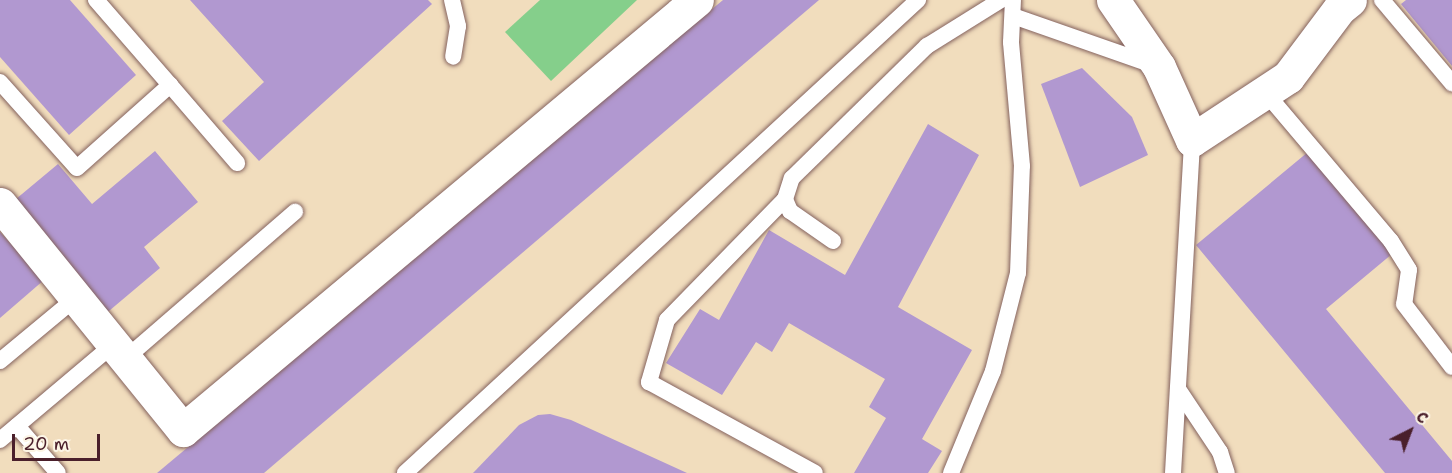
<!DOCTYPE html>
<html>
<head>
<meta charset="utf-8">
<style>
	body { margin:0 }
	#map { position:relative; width:1452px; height:473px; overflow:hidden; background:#f1ddbd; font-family:"Shantell Sans",sans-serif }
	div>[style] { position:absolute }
	.green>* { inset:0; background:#85cf8b }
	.building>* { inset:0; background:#b198d0 }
	.roads { filter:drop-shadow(0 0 2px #84625e) drop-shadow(0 0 2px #84625e) }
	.service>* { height:16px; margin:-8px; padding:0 8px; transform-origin:8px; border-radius:8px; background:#fff }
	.minor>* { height:33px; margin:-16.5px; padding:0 16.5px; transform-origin:16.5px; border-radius:16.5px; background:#fff }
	span { translate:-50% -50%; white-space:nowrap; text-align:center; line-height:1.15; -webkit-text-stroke:4.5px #fcf5e5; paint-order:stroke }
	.north { position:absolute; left:1380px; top:401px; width:60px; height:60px; -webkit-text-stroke:4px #fcf5e5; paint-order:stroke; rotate:42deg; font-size:16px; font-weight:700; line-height:24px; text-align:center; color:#4a1f2b }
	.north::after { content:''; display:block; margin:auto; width:21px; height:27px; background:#4a1f2b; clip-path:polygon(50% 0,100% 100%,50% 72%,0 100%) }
	.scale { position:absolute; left:12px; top:434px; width:88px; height:27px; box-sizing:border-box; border:3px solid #4a1f2b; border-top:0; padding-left:8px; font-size:18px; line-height:21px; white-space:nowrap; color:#4a1f2b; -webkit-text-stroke:4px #fcf5e5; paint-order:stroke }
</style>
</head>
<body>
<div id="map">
	<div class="green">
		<i style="clip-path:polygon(540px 0,637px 0,551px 81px,505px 32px)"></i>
	</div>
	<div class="building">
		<i style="clip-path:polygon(0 0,70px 0,136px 75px,69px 135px,0 57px)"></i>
		<i style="clip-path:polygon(190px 0,428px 0,432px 4px,259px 161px,222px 121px,264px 82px)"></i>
		<i style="clip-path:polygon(723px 0,819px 0,264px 473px,157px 473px)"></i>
		<i style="clip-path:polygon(1406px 0,1452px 0,1452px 66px,1401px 4px)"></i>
		<i style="clip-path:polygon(1082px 68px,1132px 117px,1148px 155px,1080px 187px,1041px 84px)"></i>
		<i style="clip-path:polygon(928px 124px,979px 155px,898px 307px,972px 350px,922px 439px,942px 451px,928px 473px,854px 473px,886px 418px,869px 407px,885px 379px,789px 323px,772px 352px,756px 342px,722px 395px,666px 363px,700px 309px,719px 320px,769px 230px,845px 275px)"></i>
		<i style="clip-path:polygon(155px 151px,198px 202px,144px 247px,160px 268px,103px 316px,10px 204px,58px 164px,92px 204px)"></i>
		<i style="clip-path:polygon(1308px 152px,1392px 254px,1326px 309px,1452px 461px,1452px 473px,1385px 473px,1196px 245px)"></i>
		<i style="clip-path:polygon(0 232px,44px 280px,0 318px)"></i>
		<i style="clip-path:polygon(550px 414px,571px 420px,687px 473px,473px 473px,519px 425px,538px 415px)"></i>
	</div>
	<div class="roads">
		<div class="service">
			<i style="left:452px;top:0;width:27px;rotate:77deg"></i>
			<i style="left:458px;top:26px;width:31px;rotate:99deg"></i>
			<i style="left:1382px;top:0;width:109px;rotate:49.9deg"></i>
			<i style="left:1013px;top:16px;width:148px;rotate:19.3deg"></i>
			<i style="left:0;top:82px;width:115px;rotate:48.2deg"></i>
			<i style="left:77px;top:168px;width:125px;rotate:-41.7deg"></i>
			<i style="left:170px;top:85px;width:113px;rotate:-131deg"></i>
			<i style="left:170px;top:85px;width:103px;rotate:49.3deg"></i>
			<i style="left:1265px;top:92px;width:195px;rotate:49.8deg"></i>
			<i style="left:1391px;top:241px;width:34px;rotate:58deg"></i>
			<i style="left:1409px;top:270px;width:34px;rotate:98deg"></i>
			<i style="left:1404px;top:304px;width:79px;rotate:52.7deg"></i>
			<i style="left:785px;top:199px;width:169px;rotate:134.3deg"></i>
			<i style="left:667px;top:320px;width:65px;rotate:106.2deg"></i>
			<i style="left:649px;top:382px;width:189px;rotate:28.7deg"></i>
			<i style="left:833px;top:241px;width:52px;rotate:-145.1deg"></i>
			<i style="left:790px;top:211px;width:13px;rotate:-113deg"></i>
			<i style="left:785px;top:199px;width:22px;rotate:-72deg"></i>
			<i style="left:792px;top:178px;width:189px;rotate:-44.4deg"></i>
			<i style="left:927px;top:46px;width:87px;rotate:-31.9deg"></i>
			<i style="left:125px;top:359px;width:225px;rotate:-40.9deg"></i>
			<i style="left:0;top:361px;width:100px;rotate:-39.7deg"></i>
			<i style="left:1178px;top:389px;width:76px;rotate:56.3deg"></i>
			<i style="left:1220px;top:452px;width:22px;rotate:72deg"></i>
			<i style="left:17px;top:426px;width:62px;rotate:48.9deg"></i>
			<i style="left:0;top:440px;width:148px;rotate:-40.1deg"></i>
			<i style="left:405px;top:473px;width:698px;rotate:-42.68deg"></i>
			<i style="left:951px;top:473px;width:110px;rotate:-67.6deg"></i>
			<i style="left:993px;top:371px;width:101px;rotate:-75.7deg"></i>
			<i style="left:1018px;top:273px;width:107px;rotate:-87.9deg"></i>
			<i style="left:1022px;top:166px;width:124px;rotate:-95.1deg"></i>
			<i style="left:1011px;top:42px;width:42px;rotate:-87.3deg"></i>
			<i style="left:1173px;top:473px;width:334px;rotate:-86.7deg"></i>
		</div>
		<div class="minor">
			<i style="left:1113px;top:0;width:81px;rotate:55.5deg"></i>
			<i style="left:1159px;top:67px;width:80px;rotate:65.7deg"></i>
			<i style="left:1192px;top:140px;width:115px;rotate:-33.3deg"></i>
			<i style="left:1288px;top:77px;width:85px;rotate:-53.1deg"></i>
			<i style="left:1339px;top:9px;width:14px;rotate:-39deg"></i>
			<i style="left:0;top:204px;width:291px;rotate:51deg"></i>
			<i style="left:183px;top:430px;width:670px;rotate:-39.92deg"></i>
		</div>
	</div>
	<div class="north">С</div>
	<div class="scale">20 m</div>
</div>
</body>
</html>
